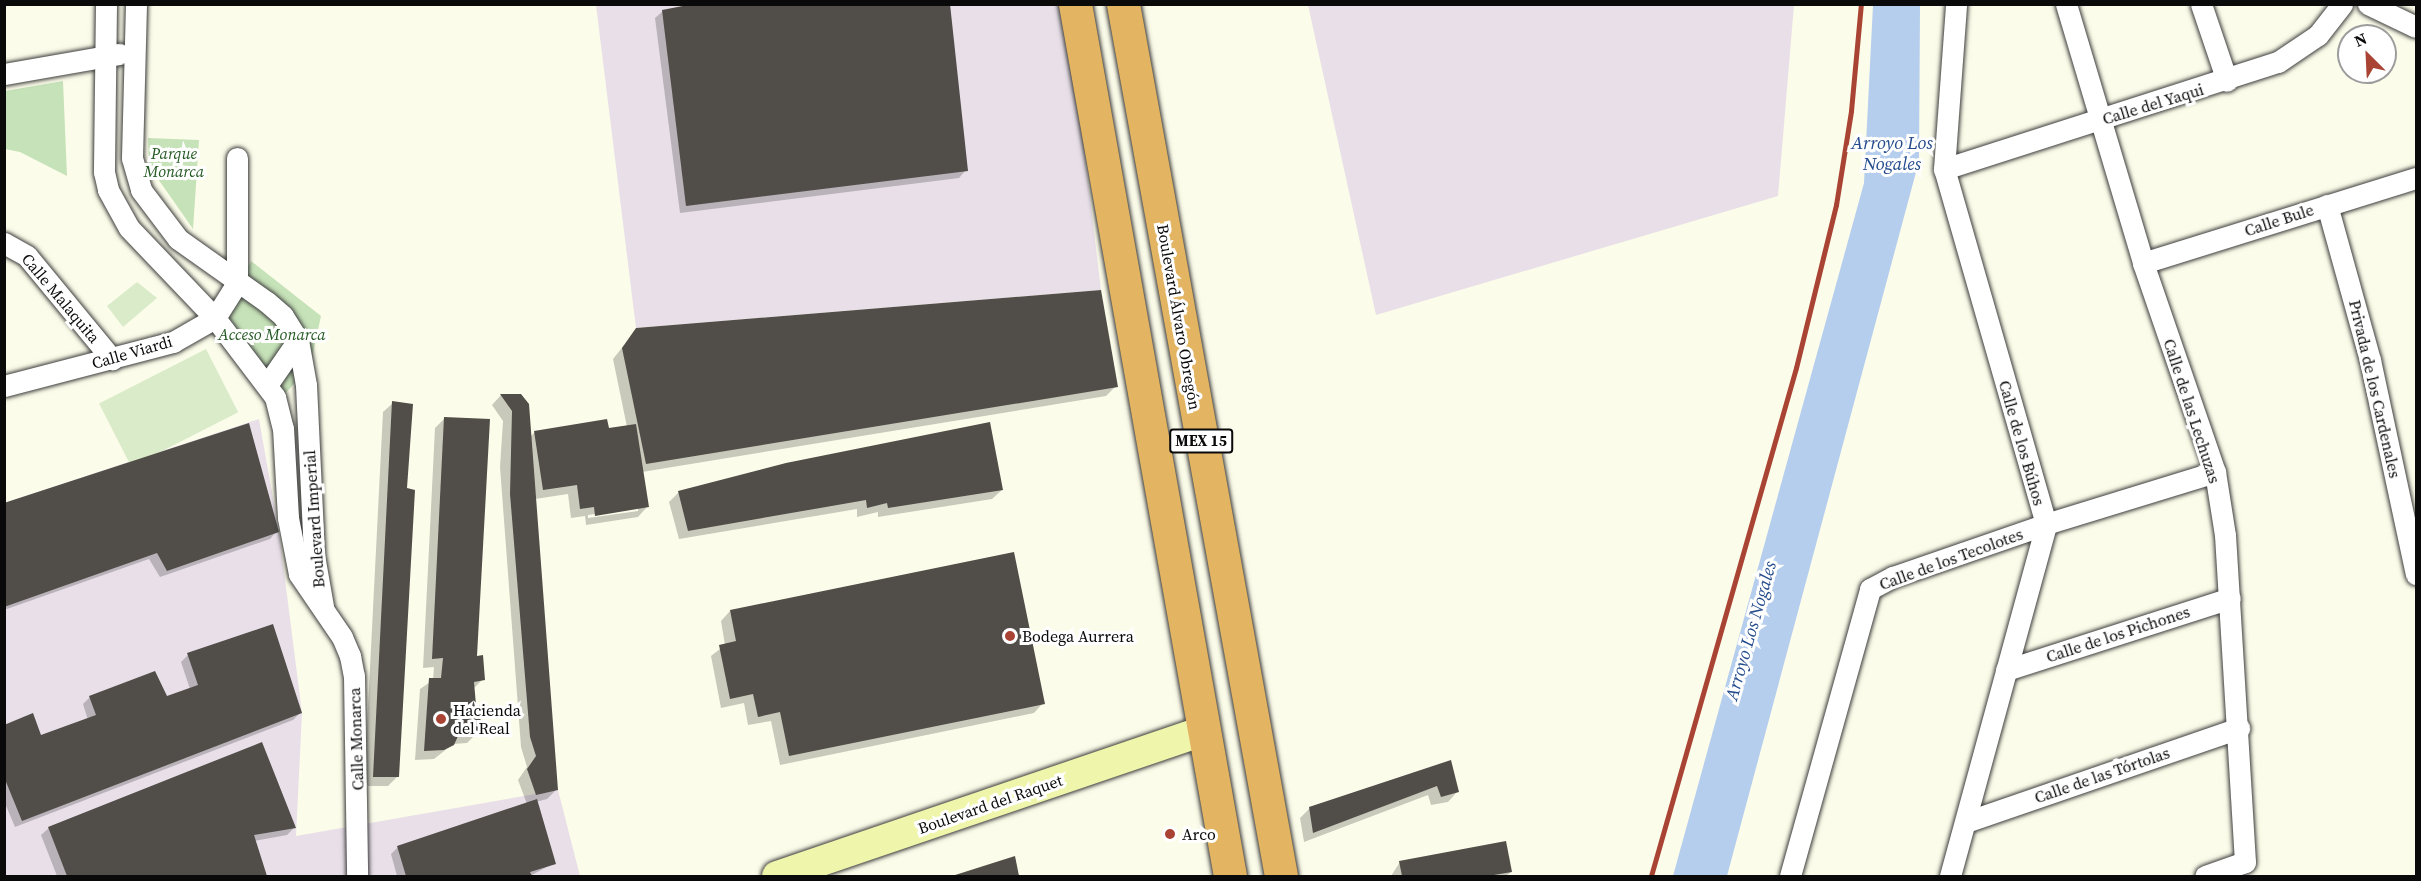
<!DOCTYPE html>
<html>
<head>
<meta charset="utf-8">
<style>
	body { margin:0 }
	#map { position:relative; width:2421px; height:881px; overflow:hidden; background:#fcfcea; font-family:"Source Serif 4",serif }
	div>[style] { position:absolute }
	.industrial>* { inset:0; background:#e8dfe8 }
	.green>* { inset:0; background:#c6e2b8 }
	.pitch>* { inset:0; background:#d9ebc9; transform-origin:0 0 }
	.water>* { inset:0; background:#b5ceee }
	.shadow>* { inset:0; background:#0003 }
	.building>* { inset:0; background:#514d48 }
	.roads { filter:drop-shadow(0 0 2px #3d3d3d) drop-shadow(0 0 2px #3d3d3d) }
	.street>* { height:21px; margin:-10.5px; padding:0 10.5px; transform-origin:10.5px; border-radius:10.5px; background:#fff }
	.secondary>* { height:30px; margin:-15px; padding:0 15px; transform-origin:15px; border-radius:15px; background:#f0f5ac }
	.highway>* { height:33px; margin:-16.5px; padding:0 16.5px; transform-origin:16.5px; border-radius:16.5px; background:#e3b562 }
	.rail>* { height:4.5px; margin:-2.25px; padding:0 2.25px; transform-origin:2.25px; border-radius:2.25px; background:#a94434 }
	.dots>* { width:16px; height:16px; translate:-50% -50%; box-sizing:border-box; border:3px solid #fff; border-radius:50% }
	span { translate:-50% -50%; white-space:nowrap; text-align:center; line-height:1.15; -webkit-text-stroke:6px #fff; paint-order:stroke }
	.shield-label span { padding:2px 4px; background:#fff; border:2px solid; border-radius:4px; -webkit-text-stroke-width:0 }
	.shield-label { font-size:15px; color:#0a0a0a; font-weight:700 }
	.street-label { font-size:16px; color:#0a0a0a }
	.park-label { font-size:16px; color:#245923; font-style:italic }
	.poi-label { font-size:16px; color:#0a0a0a }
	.left { translate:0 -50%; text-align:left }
	.water-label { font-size:18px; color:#234b8c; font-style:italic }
	.frame { position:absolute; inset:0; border:6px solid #0a0a0a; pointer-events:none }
	.north { position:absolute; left:2337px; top:24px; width:60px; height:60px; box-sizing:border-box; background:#fff; border:2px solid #9d9d9d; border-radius:50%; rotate:336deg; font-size:16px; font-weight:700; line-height:24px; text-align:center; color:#0a0a0a }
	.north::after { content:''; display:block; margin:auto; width:21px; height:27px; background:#a94434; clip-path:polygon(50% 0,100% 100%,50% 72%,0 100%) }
</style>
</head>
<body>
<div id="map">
	<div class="industrial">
		<i style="clip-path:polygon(596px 5px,1067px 5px,1101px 290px,636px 328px)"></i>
		<i style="clip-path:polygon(1308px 5px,1794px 5px,1778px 196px,1376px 315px)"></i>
		<i style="clip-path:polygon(259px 419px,279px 532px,302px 713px,296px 836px,558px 790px,580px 876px,5px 876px,4px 503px)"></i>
	</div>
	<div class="green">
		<i style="clip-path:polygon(63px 81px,67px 176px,20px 152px,5px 149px,5px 91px)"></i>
		<i style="clip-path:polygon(148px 138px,199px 140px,193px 229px,149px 166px)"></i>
		<i style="clip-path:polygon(251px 261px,321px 316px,310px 367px,276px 403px,202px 323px,241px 283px)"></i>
	</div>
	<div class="pitch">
		<i style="clip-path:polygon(137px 282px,157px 298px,123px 327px,107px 306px)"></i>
		<i style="left:206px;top:349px;width:71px;height:120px;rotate:63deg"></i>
	</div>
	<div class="water">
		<i style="clip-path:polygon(1873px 5px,1920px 5px,1919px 161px,1727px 876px,1673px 876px,1864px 183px)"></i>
	</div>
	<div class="shadow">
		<i style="clip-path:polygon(663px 11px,966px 170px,959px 178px,680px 213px,655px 18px)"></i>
		<i style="clip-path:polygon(evenodd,637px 329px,1116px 386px,1106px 396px,642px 472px,647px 507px,638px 517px,586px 525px,585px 516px,571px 518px,568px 494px,535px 499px,557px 789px,547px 799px,536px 802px,554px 863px,530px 876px,397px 876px,391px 854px,398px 847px,527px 804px,518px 780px,527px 767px,521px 747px,500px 467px,503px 421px,492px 405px,501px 395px,520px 395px,530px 437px,535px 432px,627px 427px,613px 359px,637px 329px,638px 508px,638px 511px,588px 518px,588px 515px,638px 508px)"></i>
		<i style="clip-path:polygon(393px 403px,405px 489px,398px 776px,388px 786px,364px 786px,383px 412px)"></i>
		<i style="clip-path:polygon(445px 418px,475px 657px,483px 679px,473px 689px,477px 733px,467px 743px,453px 744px,434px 759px,415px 760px,420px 689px,433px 680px,434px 667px,423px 668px,435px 428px)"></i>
		<i style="clip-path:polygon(1002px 490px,992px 499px,878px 517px,878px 512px,857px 517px,857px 509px,679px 539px,669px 502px,679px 492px)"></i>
		<i style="clip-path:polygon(4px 504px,277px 531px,270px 539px,160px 577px,149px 559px,4px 610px)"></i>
		<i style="clip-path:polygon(730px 611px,1043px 703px,1034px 713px,780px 765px,771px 721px,748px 725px,744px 703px,721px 708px,711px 656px,725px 645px,721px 621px)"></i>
		<i style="clip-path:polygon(188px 655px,300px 713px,293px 720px,15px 827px,4px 801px,4px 726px,40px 737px,88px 720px,83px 704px,90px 697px,166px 697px,190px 689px,181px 662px)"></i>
		<i style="clip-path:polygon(1450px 762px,1457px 792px,1448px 802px,1431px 805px,1428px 795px,1304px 842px,1300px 818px,1310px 808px)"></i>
		<i style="clip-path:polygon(49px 828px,294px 828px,287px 835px,254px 841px,265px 876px,57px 876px,41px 835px)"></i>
		<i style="clip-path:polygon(1013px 858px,1017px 876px,956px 876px)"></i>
		<i style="clip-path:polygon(1400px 862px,1511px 872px,1506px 876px,1391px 876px)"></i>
	</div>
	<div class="building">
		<i style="clip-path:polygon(693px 4px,950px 4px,968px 171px,686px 206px,662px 10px)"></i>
		<i style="clip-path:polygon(1101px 290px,1118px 387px,646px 464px,622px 348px,636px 328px)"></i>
		<i style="clip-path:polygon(500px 394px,521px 394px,529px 404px,558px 790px,536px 795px,527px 769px,536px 756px,530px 737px,510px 494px,512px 411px)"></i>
		<i style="clip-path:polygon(392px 401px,413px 404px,407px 488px,415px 490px,399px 777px,373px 777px)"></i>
		<i style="clip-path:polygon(444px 417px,490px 419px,477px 656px,483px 655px,485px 680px,474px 682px,476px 705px,483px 705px,478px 734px,458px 736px,454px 745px,444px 750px,424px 751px,429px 678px,441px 678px,443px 658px,432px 659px)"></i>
		<i style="clip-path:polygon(607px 419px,609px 428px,636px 424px,649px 507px,595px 516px,594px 507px,580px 509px,577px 485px,543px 490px,534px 431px)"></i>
		<i style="clip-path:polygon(990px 422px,1003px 490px,888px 508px,887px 503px,867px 508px,866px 500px,688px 531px,678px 491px,786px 463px)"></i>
		<i style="clip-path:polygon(249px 423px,279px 532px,167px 571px,157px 553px,4px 607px,4px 503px)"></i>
		<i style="clip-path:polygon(1014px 552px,1045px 704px,789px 756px,780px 712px,758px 717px,753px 694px,730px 699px,719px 645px,736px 641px,730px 610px)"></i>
		<i style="clip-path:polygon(273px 624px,302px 713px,22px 821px,4px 777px,4px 725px,33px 713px,41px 735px,96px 715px,89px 696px,155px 671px,167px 696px,198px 685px,187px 653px)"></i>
		<i style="clip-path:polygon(262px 742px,296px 828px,254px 835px,267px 876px,67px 876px,48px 827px)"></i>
		<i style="clip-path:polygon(1451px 760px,1459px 792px,1441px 797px,1437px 786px,1313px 833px,1309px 807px)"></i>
		<i style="clip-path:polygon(537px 799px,556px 864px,530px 872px,532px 876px,406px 876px,397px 846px)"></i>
		<i style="clip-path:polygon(1506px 841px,1512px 872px,1488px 876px,1402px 876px,1399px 861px)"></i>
		<i style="clip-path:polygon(1015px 856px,1019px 876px,952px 876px)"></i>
	</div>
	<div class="roads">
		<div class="street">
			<i style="left:106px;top:4px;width:168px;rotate:90.7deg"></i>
			<i style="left:104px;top:172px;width:18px;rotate:77deg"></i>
			<i style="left:108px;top:190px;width:43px;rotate:61.1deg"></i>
			<i style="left:129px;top:228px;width:124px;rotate:46.3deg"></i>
			<i style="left:215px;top:318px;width:99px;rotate:52.8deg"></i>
			<i style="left:275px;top:397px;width:32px;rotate:76deg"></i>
			<i style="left:283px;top:428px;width:90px;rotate:86.8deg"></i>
			<i style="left:288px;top:518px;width:57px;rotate:78.9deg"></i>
			<i style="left:299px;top:574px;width:76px;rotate:55.7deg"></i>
			<i style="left:342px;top:637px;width:21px;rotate:67deg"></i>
			<i style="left:350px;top:656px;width:20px;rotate:79deg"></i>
			<i style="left:354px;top:676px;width:200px;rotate:89.1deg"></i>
			<i style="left:136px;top:4px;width:154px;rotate:91.5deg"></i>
			<i style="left:132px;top:158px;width:33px;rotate:74deg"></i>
			<i style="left:141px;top:190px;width:61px;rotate:52.9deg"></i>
			<i style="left:178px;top:239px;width:109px;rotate:35.3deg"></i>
			<i style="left:267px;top:302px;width:21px;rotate:41deg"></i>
			<i style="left:283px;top:316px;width:28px;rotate:58deg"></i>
			<i style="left:298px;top:340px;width:46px;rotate:79.9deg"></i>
			<i style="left:306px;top:385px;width:170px;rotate:87.3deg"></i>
			<i style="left:314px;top:555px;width:52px;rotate:80deg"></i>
			<i style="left:2066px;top:4px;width:270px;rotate:73.4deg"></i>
			<i style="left:2143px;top:263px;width:221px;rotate:71deg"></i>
			<i style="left:2215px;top:472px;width:64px;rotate:81deg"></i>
			<i style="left:2225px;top:535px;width:328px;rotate:86.5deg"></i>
			<i style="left:2245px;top:862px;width:42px;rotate:160.7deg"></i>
			<i style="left:2201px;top:4px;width:81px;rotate:71.3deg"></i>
			<i style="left:2368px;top:4px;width:53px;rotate:25.6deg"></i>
			<i style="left:4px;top:74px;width:117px;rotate:-9.9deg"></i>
			<i style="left:1944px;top:169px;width:351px;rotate:-17.8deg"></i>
			<i style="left:2278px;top:62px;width:48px;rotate:-34deg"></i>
			<i style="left:2318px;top:35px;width:39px;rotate:-52deg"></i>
			<i style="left:2327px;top:205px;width:161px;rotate:74.5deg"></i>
			<i style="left:2370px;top:360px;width:219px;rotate:77.9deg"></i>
			<i style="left:4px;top:243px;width:26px;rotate:29deg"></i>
			<i style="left:27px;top:256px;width:134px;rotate:50.5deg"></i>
			<i style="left:2143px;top:263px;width:286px;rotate:-17.3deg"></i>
			<i style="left:267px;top:385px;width:55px;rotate:-55.4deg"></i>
			<i style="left:4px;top:386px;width:175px;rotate:-14.6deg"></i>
			<i style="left:173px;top:342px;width:48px;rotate:-29.7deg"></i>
			<i style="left:215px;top:318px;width:41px;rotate:-57.8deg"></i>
			<i style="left:237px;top:283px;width:125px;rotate:-90deg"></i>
			<i style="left:2006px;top:670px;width:235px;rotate:-17.8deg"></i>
			<i style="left:1966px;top:822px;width:289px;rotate:-19deg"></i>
			<i style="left:1790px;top:876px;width:298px;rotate:-74.4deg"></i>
			<i style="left:1870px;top:589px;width:26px;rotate:-28deg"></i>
			<i style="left:1893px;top:577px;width:162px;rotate:-19.1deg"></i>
			<i style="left:2046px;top:524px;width:177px;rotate:-17.1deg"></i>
			<i style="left:1950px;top:876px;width:365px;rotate:-74.7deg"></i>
			<i style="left:2046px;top:524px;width:369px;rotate:-106deg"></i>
			<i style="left:1944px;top:169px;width:165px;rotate:-85.8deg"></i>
		</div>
		<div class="secondary">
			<i style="left:777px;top:876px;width:449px;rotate:-18.8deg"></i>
		</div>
		<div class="highway">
			<i style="left:1075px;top:4px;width:886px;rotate:79.92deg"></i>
			<i style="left:1123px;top:4px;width:886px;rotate:79.73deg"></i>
		</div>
	</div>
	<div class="rail">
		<i style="left:1651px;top:876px;width:528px;rotate:-74.07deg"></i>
		<i style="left:1796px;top:368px;width:168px;rotate:-76.2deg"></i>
		<i style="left:1836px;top:205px;width:95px;rotate:-80.9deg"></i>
		<i style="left:1851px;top:111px;width:107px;rotate:-84.7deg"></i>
	</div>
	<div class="dots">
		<i style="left:1010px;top:636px;background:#a94434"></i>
		<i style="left:441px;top:719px;background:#a94434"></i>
		<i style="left:1170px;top:834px;background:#a94434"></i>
	</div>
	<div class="shield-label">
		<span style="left:1201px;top:441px">MEX 15</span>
	</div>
	<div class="street-label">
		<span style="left:2153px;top:104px;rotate:-17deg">Calle del Yaqui</span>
		<span style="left:2279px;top:220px;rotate:-18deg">Calle Bule</span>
		<span style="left:61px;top:298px;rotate:50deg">Calle Malaquita</span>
		<span style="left:1179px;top:317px;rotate:80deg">Boulevard Álvaro Obregón</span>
		<span style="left:132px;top:352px;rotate:-16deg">Calle Viardi</span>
		<span style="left:2375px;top:389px;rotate:77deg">Privada de los Cardenales</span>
		<span style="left:2192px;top:411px;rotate:72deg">Calle de las Lechuzas</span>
		<span style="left:2022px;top:443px;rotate:74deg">Calle de los Búhos</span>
		<span style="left:314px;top:519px;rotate:-94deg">Boulevard Imperial</span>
		<span style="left:1951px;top:559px;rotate:-20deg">Calle de los Tecolotes</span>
		<span style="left:2118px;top:634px;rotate:-18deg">Calle de los Pichones</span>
		<span style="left:356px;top:739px;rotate:-92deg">Calle Monarca</span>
		<span style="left:2102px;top:775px;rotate:-19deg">Calle de las Tórtolas</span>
		<span style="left:990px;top:804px;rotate:-19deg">Boulevard del Raquet</span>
	</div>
	<div class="park-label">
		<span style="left:174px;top:162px">Parque<br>Monarca</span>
		<span style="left:272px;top:334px">Acceso Monarca</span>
	</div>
	<div class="poi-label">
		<span class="left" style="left:1022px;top:636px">Bodega Aurrera</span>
		<span class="left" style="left:453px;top:719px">Hacienda<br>del Real</span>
		<span class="left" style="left:1182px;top:834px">Arco</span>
	</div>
	<div class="water-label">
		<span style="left:1892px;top:154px">Arroyo Los<br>Nogales</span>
		<span style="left:1751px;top:631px;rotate:-74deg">Arroyo Los Nogales</span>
	</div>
	<div class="frame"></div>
	<div class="north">N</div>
</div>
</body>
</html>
